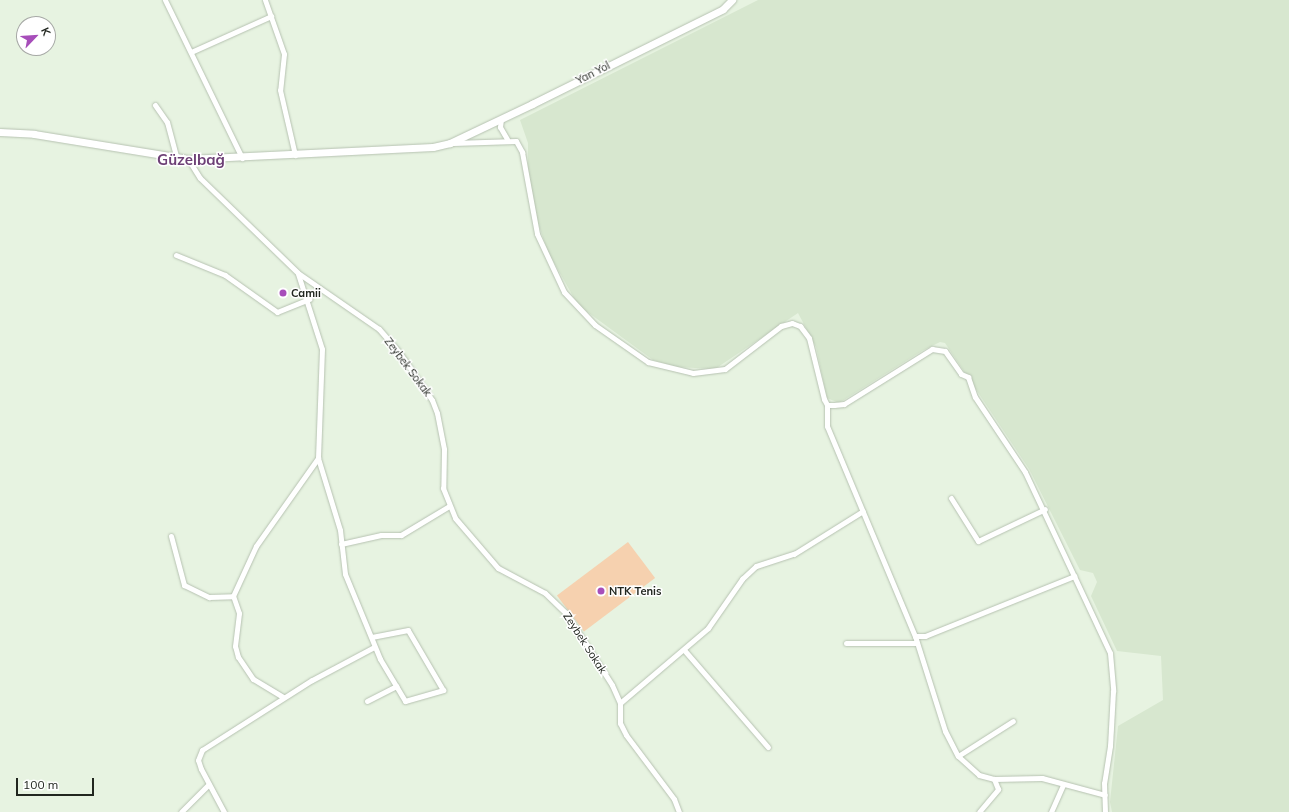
<!DOCTYPE html>
<html>
<head>
<meta charset="utf-8">
<style>
	body { margin:0 }
	#map { position:relative; width:1289px; height:812px; overflow:hidden; background:#e7f3e1; font-family:Mulish,sans-serif }
	div>[style] { position:absolute }
	.built>* { inset:0; background:#d7e7cf }
	.green>* { inset:0; background:#f6d1af; transform-origin:0 0 }
	.roads { filter:drop-shadow(0 0 1px #b6c2b1) drop-shadow(0 0 1px #b6c2b1) }
	.street>* { height:5px; margin:-2.5px; padding:0 2.5px; transform-origin:2.5px; border-radius:2.5px; background:#fff }
	.secondary>* { height:7px; margin:-3.5px; padding:0 3.5px; transform-origin:3.5px; border-radius:3.5px; background:#fff }
	.dots>* { width:11px; height:11px; translate:-50% -50%; box-sizing:border-box; border:2px solid #fff; border-radius:50% }
	span { translate:-50% -50%; white-space:nowrap; text-align:center; line-height:1.15; -webkit-text-stroke:3px #fff; paint-order:stroke }
	.street-label { font-size:11px; color:#21261f }
	.poi-label { font-size:11px; color:#21261f; font-weight:700 }
	.left { translate:0 -50%; text-align:left }
	.district-label { font-size:15px; color:#6d4076; font-weight:700 }
	.north { position:absolute; left:16px; top:16px; width:40px; height:40px; box-sizing:border-box; background:#fff; border:1px solid #a6a8a5; border-radius:50%; rotate:65deg; font-size:11px; font-weight:700; line-height:16px; text-align:center; color:#21261f }
	.north::after { content:''; display:block; margin:auto; width:14px; height:18px; background:#a74eba; clip-path:polygon(50% 0,100% 100%,50% 72%,0 100%) }
	.scale { position:absolute; left:16px; top:778px; width:78px; height:18px; box-sizing:border-box; border:2px solid #21261f; border-top:0; padding-left:5px; font-size:12px; line-height:14px; white-space:nowrap; color:#21261f; -webkit-text-stroke:3px #fff; paint-order:stroke }
</style>
</head>
<body>
<div id="map">
	<div class="built">
		<i style="clip-path:polygon(758px 0,1289px 0,1289px 812px,1112px 812px,1110px 802px,1118px 726px,1163px 700px,1161px 656px,1117px 651px,1091px 596px,1097px 582px,1093px 573px,1080px 570px,1029px 469px,945px 343px,940px 342px,922px 351px,839px 403px,827px 398px,816px 347px,798px 313px,715px 369px,677px 367px,653px 360px,578px 305px,548px 252px,538px 223px,528px 173px,528px 143px,520px 120px)"></i>
	</div>
	<div class="green">
		<i style="left:628px;top:542px;width:45px;height:89px;rotate:53deg"></i>
	</div>
	<div class="roads">
		<div class="street">
			<i style="left:165px;top:0;width:176px;rotate:64deg"></i>
			<i style="left:265px;top:0;width:57px;rotate:70.6deg"></i>
			<i style="left:284px;top:54px;width:36px;rotate:96deg"></i>
			<i style="left:280px;top:90px;width:67px;rotate:77deg"></i>
			<i style="left:191px;top:52px;width:88px;rotate:-24.2deg"></i>
			<i style="left:155px;top:105px;width:21px;rotate:55deg"></i>
			<i style="left:167px;top:122px;width:35px;rotate:75deg"></i>
			<i style="left:501px;top:119px;width:8px;rotate:97deg"></i>
			<i style="left:500px;top:127px;width:14px;rotate:60deg"></i>
			<i style="left:453px;top:143px;width:63px;rotate:-1.8deg"></i>
			<i style="left:516px;top:141px;width:13px;rotate:61deg"></i>
			<i style="left:522px;top:152px;width:83px;rotate:79.6deg"></i>
			<i style="left:537px;top:234px;width:64px;rotate:65deg"></i>
			<i style="left:564px;top:292px;width:45px;rotate:46.8deg"></i>
			<i style="left:595px;top:325px;width:65px;rotate:34.9deg"></i>
			<i style="left:648px;top:362px;width:46px;rotate:13.7deg"></i>
			<i style="left:693px;top:373px;width:32px;rotate:-7deg"></i>
			<i style="left:725px;top:369px;width:71px;rotate:-37.5deg"></i>
			<i style="left:781px;top:326px;width:11px;rotate:-15deg"></i>
			<i style="left:792px;top:323px;width:9px;rotate:21deg"></i>
			<i style="left:800px;top:326px;width:15px;rotate:53deg"></i>
			<i style="left:809px;top:338px;width:63px;rotate:76.2deg"></i>
			<i style="left:824px;top:399px;width:7px;rotate:63deg"></i>
			<i style="left:827px;top:405px;width:7px"></i>
			<i style="left:834px;top:405px;width:10px;rotate:-6deg"></i>
			<i style="left:844px;top:404px;width:104px;rotate:-32deg"></i>
			<i style="left:932px;top:349px;width:13px;rotate:9deg"></i>
			<i style="left:945px;top:351px;width:28px;rotate:55deg"></i>
			<i style="left:961px;top:374px;width:8px;rotate:23deg"></i>
			<i style="left:968px;top:377px;width:21px;rotate:71deg"></i>
			<i style="left:975px;top:397px;width:90px;rotate:56.3deg"></i>
			<i style="left:1025px;top:472px;width:115px;rotate:64.8deg"></i>
			<i style="left:188px;top:159px;width:22px;rotate:58deg"></i>
			<i style="left:200px;top:178px;width:136px;rotate:44.1deg"></i>
			<i style="left:298px;top:273px;width:98px;rotate:34.7deg"></i>
			<i style="left:379px;top:329px;width:30px;rotate:49deg"></i>
			<i style="left:399px;top:352px;width:58px;rotate:55.5deg"></i>
			<i style="left:432px;top:400px;width:14px;rotate:69deg"></i>
			<i style="left:437px;top:413px;width:37px;rotate:79deg"></i>
			<i style="left:444px;top:449px;width:39px;rotate:91deg"></i>
			<i style="left:443px;top:488px;width:32px;rotate:68deg"></i>
			<i style="left:455px;top:518px;width:66px;rotate:49.3deg"></i>
			<i style="left:498px;top:568px;width:53px;rotate:28deg"></i>
			<i style="left:545px;top:593px;width:29px;rotate:44deg"></i>
			<i style="left:566px;top:613px;width:85px;rotate:57.4deg"></i>
			<i style="left:612px;top:685px;width:20px;rotate:66deg"></i>
			<i style="left:620px;top:703px;width:20px;rotate:90deg"></i>
			<i style="left:620px;top:723px;width:13px;rotate:63deg"></i>
			<i style="left:626px;top:735px;width:80px;rotate:53.1deg"></i>
			<i style="left:674px;top:799px;width:14px;rotate:69deg"></i>
			<i style="left:176px;top:255px;width:53px;rotate:22.2deg"></i>
			<i style="left:225px;top:275px;width:64px;rotate:35.4deg"></i>
			<i style="left:277px;top:312px;width:35px;rotate:-22deg"></i>
			<i style="left:827px;top:405px;width:21px;rotate:90deg"></i>
			<i style="left:827px;top:426px;width:228px;rotate:67.3deg"></i>
			<i style="left:915px;top:636px;width:10px"></i>
			<i style="left:925px;top:636px;width:161px;rotate:-21.9deg"></i>
			<i style="left:1074px;top:576px;width:85px;rotate:64.9deg"></i>
			<i style="left:1110px;top:653px;width:38px;rotate:85deg"></i>
			<i style="left:1113px;top:691px;width:55px;rotate:93.1deg"></i>
			<i style="left:1110px;top:746px;width:37px;rotate:99deg"></i>
			<i style="left:1104px;top:783px;width:29px;rotate:88deg"></i>
			<i style="left:318px;top:458px;width:75px;rotate:73deg"></i>
			<i style="left:340px;top:530px;width:44px;rotate:83.5deg"></i>
			<i style="left:345px;top:574px;width:92px;rotate:67.6deg"></i>
			<i style="left:380px;top:659px;width:49px;rotate:59.2deg"></i>
			<i style="left:405px;top:701px;width:40px;rotate:-16deg"></i>
			<i style="left:443px;top:690px;width:69px;rotate:-120.3deg"></i>
			<i style="left:408px;top:630px;width:37px;rotate:169deg"></i>
			<i style="left:951px;top:498px;width:51px;rotate:57.9deg"></i>
			<i style="left:978px;top:541px;width:74px;rotate:-25.5deg"></i>
			<i style="left:171px;top:536px;width:51px;rotate:75.1deg"></i>
			<i style="left:184px;top:585px;width:28px;rotate:26deg"></i>
			<i style="left:209px;top:597px;width:24px;rotate:-2deg"></i>
			<i style="left:341px;top:544px;width:41px;rotate:-12.7deg"></i>
			<i style="left:381px;top:535px;width:20px"></i>
			<i style="left:401px;top:535px;width:56px;rotate:-31.1deg"></i>
			<i style="left:915px;top:636px;width:100px;rotate:72.5deg"></i>
			<i style="left:945px;top:731px;width:28px;rotate:63deg"></i>
			<i style="left:958px;top:756px;width:28px;rotate:42deg"></i>
			<i style="left:979px;top:775px;width:16px;rotate:15deg"></i>
			<i style="left:994px;top:779px;width:48px;rotate:-1.2deg"></i>
			<i style="left:1042px;top:778px;width:65px;rotate:15.1deg"></i>
			<i style="left:846px;top:643px;width:71px"></i>
			<i style="left:685px;top:651px;width:127px;rotate:49.2deg"></i>
			<i style="left:283px;top:697px;width:35px;rotate:-149deg"></i>
			<i style="left:253px;top:679px;width:27px;rotate:-124deg"></i>
			<i style="left:238px;top:657px;width:11px;rotate:-105deg"></i>
			<i style="left:235px;top:646px;width:33px;rotate:-83deg"></i>
			<i style="left:239px;top:613px;width:18px;rotate:-109deg"></i>
			<i style="left:233px;top:596px;width:55px;rotate:-65.3deg"></i>
			<i style="left:256px;top:546px;width:108px;rotate:-54.8deg"></i>
			<i style="left:318px;top:458px;width:109px;rotate:-87.9deg"></i>
			<i style="left:322px;top:349px;width:79px;rotate:-107.7deg"></i>
			<i style="left:367px;top:701px;width:33px;rotate:-27deg"></i>
			<i style="left:620px;top:703px;width:116px;rotate:-40.4deg"></i>
			<i style="left:708px;top:628px;width:60px;rotate:-55.2deg"></i>
			<i style="left:742px;top:579px;width:19px;rotate:-43deg"></i>
			<i style="left:756px;top:566px;width:40px;rotate:-18deg"></i>
			<i style="left:794px;top:554px;width:81px;rotate:-31.9deg"></i>
			<i style="left:958px;top:756px;width:65px;rotate:-32.5deg"></i>
			<i style="left:181px;top:812px;width:38px;rotate:-45deg"></i>
			<i style="left:224px;top:812px;width:49px;rotate:-118.1deg"></i>
			<i style="left:201px;top:769px;width:9px;rotate:-108deg"></i>
			<i style="left:198px;top:760px;width:11px;rotate:-68deg"></i>
			<i style="left:202px;top:750px;width:130px;rotate:-32.5deg"></i>
			<i style="left:312px;top:680px;width:70px;rotate:-28deg"></i>
			<i style="left:979px;top:812px;width:30px;rotate:-50deg"></i>
			<i style="left:998px;top:789px;width:11px;rotate:-112deg"></i>
			<i style="left:1051px;top:812px;width:30px;rotate:-66deg"></i>
		</div>
		<div class="secondary">
			<i style="left:0;top:132px;width:34px;rotate:3deg"></i>
			<i style="left:34px;top:134px;width:156px;rotate:9.2deg"></i>
			<i style="left:188px;top:159px;width:245px;rotate:-2.8deg"></i>
			<i style="left:433px;top:147px;width:17px;rotate:-13deg"></i>
			<i style="left:450px;top:143px;width:91px;rotate:-25.4deg"></i>
			<i style="left:532px;top:104px;width:213px;rotate:-26.4deg"></i>
			<i style="left:723px;top:9px;width:13px;rotate:-45deg"></i>
		</div>
	</div>
	<div class="dots">
		<i style="left:283px;top:293px;background:#a74eba"></i>
		<i style="left:601px;top:591px;background:#a74eba"></i>
	</div>
	<div class="street-label">
		<span style="left:593px;top:73px;rotate:-27deg">Yan Yol</span>
		<span style="left:408px;top:367px;rotate:53deg">Zeybek Sokak</span>
		<span style="left:585px;top:643px;rotate:57deg">Zeybek Sokak</span>
	</div>
	<div class="poi-label">
		<span class="left" style="left:291px;top:293px">Camii</span>
		<span class="left" style="left:609px;top:591px">NTK Tenis</span>
	</div>
	<div class="district-label">
		<span style="left:191px;top:160px">Güzelbağ</span>
	</div>
	<div class="north">K</div>
	<div class="scale">100 m</div>
</div>
</body>
</html>
